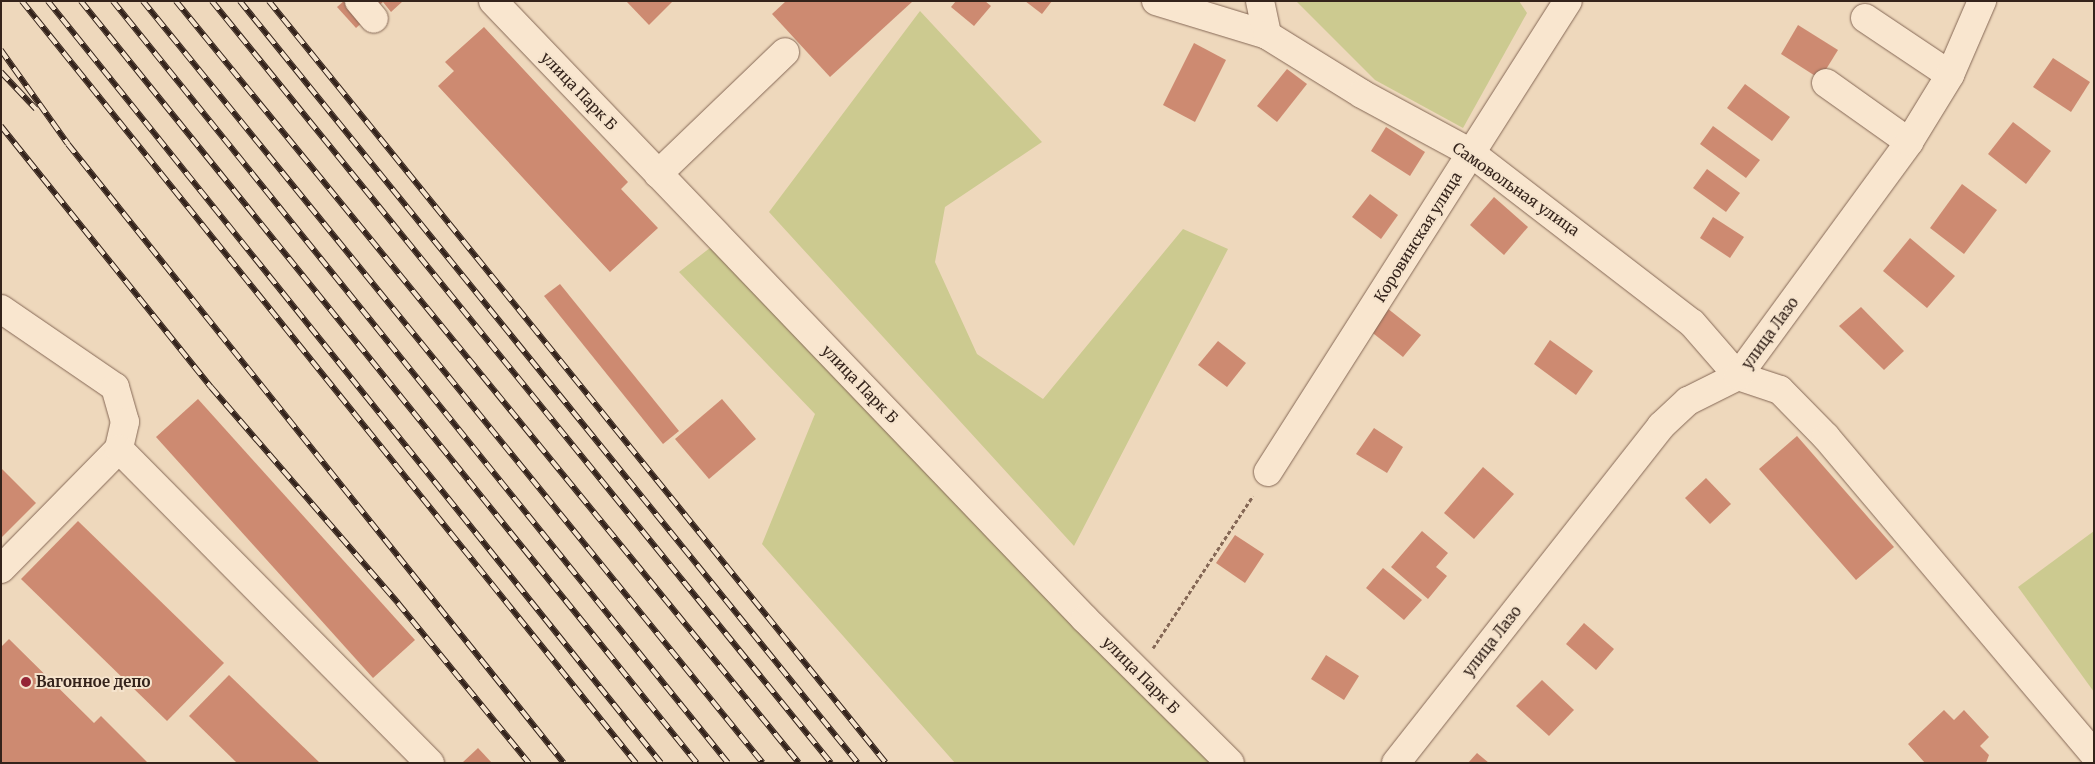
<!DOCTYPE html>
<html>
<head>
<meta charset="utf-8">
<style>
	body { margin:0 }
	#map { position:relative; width:2095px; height:764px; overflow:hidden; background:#eed8bc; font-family:Merriweather,serif }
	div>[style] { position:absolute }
	.green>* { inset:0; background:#ccca90 }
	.building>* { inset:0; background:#cd8a71 }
	.path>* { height:3px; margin-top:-1.5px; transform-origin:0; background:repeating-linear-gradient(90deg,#856856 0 4px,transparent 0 6.5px) }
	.roads { filter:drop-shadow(0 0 1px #856856) drop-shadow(0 0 1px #856856) }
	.minor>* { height:28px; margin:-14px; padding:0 14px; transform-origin:14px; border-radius:14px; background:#f9e6cf }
	.rail>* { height:5.5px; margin-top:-2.75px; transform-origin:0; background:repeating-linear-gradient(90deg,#f5e3cc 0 11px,#34231b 0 22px); box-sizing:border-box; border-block:1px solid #34231b }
	.dots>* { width:14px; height:14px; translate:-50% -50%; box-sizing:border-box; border:2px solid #f5e3cc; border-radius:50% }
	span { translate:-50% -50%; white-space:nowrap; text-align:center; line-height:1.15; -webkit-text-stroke:4px #f5e3cc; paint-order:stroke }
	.street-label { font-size:15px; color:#34231b }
	.poi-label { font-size:15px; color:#34231b; font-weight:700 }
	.left { translate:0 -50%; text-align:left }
	.frame { position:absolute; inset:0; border:2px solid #34231b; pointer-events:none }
</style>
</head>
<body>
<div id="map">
	<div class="green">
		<i style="clip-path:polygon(1296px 1px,1519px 1px,1527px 13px,1463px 128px,1375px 80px)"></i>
		<i style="clip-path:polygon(920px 11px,1042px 142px,945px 207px,935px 262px,977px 354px,1043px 399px,1183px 229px,1228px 249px,1074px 546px,769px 212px)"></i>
		<i style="clip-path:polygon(715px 244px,1217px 763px,955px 763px,762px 544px,815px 414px,679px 272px)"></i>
		<i style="clip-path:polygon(2094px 531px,2094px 692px,2018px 587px)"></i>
	</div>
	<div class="building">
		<i style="clip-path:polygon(344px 1px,349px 1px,365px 20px,356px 28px,337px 7px)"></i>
		<i style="clip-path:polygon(374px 1px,403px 1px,391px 12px,383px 2px,378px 6px)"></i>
		<i style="clip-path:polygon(626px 1px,673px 1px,649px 25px)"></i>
		<i style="clip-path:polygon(786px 1px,913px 1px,830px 77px,772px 14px)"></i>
		<i style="clip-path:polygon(956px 1px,985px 1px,991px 6px,974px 26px,951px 7px)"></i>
		<i style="clip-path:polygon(1025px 1px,1052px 1px,1042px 14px)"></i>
		<i style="clip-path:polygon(1798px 25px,1838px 50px,1820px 79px,1781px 54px)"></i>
		<i style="clip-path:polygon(484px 27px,628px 182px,621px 189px,658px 228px,610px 272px,438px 86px,454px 71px,445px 62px)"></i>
		<i style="clip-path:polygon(1194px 43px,1226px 60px,1195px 122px,1163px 105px)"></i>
		<i style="clip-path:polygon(2053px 58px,2090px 82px,2071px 112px,2033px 87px)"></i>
		<i style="clip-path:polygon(1287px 69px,1307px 84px,1277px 122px,1257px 106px)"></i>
		<i style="clip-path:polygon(1745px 84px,1790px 117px,1772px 141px,1727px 108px)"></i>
		<i style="clip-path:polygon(2013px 122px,2051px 151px,2026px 184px,1988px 154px)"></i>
		<i style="clip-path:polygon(1713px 126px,1760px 160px,1746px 178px,1700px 144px)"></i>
		<i style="clip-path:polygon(1386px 127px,1425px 152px,1410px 176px,1371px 151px)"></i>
		<i style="clip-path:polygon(1707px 169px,1740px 193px,1726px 212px,1693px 188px)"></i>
		<i style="clip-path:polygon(1962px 184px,1997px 210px,1964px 254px,1930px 228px)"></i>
		<i style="clip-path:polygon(1370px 194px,1398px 215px,1381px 239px,1352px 217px)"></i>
		<i style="clip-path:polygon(1494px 197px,1528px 227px,1504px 255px,1470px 225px)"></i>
		<i style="clip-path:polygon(1713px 217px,1744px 237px,1730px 258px,1700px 238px)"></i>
		<i style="clip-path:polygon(1910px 238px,1955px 276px,1927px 308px,1883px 271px)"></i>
		<i style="clip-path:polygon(560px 284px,679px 431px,663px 444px,544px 296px)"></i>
		<i style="clip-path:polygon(1861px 307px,1904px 351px,1884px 370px,1839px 326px)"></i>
		<i style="clip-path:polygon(1387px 308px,1421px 335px,1403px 357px,1369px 330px)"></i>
		<i style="clip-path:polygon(1550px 340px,1593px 371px,1576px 395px,1534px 364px)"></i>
		<i style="clip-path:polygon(1218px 341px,1246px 363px,1227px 387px,1198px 365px)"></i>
		<i style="clip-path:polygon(198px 399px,415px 640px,373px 678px,156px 437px)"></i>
		<i style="clip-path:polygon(722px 399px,756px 439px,709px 479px,675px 439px)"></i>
		<i style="clip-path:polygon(1374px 428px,1403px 447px,1387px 473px,1356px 454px)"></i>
		<i style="clip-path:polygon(1797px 436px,1894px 547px,1856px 580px,1759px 469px)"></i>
		<i style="clip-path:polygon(1483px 467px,1514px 494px,1474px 539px,1444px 513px)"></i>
		<i style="clip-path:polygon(1px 468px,36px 503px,1px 538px)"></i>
		<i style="clip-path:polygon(1706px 478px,1731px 504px,1710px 524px,1685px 498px)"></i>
		<i style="clip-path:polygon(78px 521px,224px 663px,167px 721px,21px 579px)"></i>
		<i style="clip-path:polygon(1422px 531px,1448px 553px,1436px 567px,1447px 576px,1428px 599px,1391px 567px)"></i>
		<i style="clip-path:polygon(1235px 535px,1264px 554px,1245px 583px,1216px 563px)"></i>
		<i style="clip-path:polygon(1383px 568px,1422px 600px,1404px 620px,1366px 588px)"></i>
		<i style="clip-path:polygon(1584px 623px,1614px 649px,1596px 670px,1566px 644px)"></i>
		<i style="clip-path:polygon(9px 639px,94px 723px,101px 716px,148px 763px,1px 763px,1px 647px)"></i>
		<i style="clip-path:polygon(1326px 655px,1359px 676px,1344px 700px,1311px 679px)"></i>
		<i style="clip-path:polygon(229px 675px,320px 763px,237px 763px,189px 716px)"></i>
		<i style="clip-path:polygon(1542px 680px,1574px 710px,1549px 736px,1516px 706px)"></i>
		<i style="clip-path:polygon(1944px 710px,1954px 720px,1964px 710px,1989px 737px,1980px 746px,1989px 755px,1986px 763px,1925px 763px,1908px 744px)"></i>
		<i style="clip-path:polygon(478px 748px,492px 763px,462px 763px)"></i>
		<i style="clip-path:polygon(1477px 753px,1489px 763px,1468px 763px)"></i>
	</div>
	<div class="path">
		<i style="left:1153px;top:648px;width:182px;rotate:-56.7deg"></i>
	</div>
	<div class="roads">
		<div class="minor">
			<i style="left:359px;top:1px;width:23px;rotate:50deg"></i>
			<i style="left:493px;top:1px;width:856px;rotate:46.23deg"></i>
			<i style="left:1085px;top:619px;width:204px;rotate:44.8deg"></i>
			<i style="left:1156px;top:1px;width:116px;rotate:17deg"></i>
			<i style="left:1260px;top:1px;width:35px;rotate:78deg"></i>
			<i style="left:1267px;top:35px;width:112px;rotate:31.8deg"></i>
			<i style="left:1362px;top:94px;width:124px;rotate:28.4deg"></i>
			<i style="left:1471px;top:153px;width:279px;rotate:37.6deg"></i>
			<i style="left:1692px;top:323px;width:70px;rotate:49deg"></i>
			<i style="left:1738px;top:376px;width:44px;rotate:18.4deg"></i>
			<i style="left:1780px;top:390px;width:66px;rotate:45.6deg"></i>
			<i style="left:1826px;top:437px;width:415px;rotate:49.8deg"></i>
			<i style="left:1865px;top:18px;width:102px;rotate:33.8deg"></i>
			<i style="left:1826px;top:83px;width:102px;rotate:35.4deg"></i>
			<i style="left:658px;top:174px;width:176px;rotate:-43.8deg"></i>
			<i style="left:1px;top:309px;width:138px;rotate:34.4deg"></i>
			<i style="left:115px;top:387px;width:36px;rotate:74deg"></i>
			<i style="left:125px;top:422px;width:28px;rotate:103deg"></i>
			<i style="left:1268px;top:472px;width:558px;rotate:-57.51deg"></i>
			<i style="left:1px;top:569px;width:168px;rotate:-45.5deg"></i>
			<i style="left:119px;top:449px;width:442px;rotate:45.3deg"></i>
			<i style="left:1396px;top:763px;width:429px;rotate:-51.8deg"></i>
			<i style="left:1661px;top:426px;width:37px;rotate:-43deg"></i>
			<i style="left:1688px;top:401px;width:56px;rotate:-26.6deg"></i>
			<i style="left:1738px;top:376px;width:290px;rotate:-53.8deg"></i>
			<i style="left:1909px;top:142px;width:79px;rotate:-58.5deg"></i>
			<i style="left:1950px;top:75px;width:81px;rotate:-66.6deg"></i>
		</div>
	</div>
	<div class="rail">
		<i style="left:22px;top:1px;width:979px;rotate:51.14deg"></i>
		<i style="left:48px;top:1px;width:978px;rotate:51.18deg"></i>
		<i style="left:81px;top:1px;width:980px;rotate:51.05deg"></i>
		<i style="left:113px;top:1px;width:979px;rotate:51.09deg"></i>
		<i style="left:143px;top:1px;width:982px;rotate:50.87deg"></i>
		<i style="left:176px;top:1px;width:984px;rotate:50.73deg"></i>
		<i style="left:212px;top:1px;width:982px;rotate:50.91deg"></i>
		<i style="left:240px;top:1px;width:981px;rotate:50.96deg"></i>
		<i style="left:269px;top:1px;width:980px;rotate:51deg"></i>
		<i style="left:1px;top:50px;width:115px;rotate:54.5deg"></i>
		<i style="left:68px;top:144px;width:793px;rotate:51.3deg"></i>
		<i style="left:1px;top:72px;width:51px;rotate:46.6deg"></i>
		<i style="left:1px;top:126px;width:335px;rotate:51.2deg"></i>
		<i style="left:211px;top:387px;width:286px;rotate:49.1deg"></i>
		<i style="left:398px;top:603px;width:207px;rotate:50.7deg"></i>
	</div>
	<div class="dots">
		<i style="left:26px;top:682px;background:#952536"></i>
	</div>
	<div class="street-label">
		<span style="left:579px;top:91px;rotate:46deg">улица Парк Б</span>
		<span style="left:1516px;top:189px;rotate:35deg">Самовольная улица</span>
		<span style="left:1418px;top:237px;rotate:-58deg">Коровинская улица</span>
		<span style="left:1770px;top:333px;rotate:-54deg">улица Лазо</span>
		<span style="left:860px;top:384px;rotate:46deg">улица Парк Б</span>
		<span style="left:1492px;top:641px;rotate:-52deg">улица Лазо</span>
		<span style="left:1141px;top:675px;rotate:45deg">улица Парк Б</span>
	</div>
	<div class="poi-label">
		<span class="left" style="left:36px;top:682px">Вагонное депо</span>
	</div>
	<div class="frame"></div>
</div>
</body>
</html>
